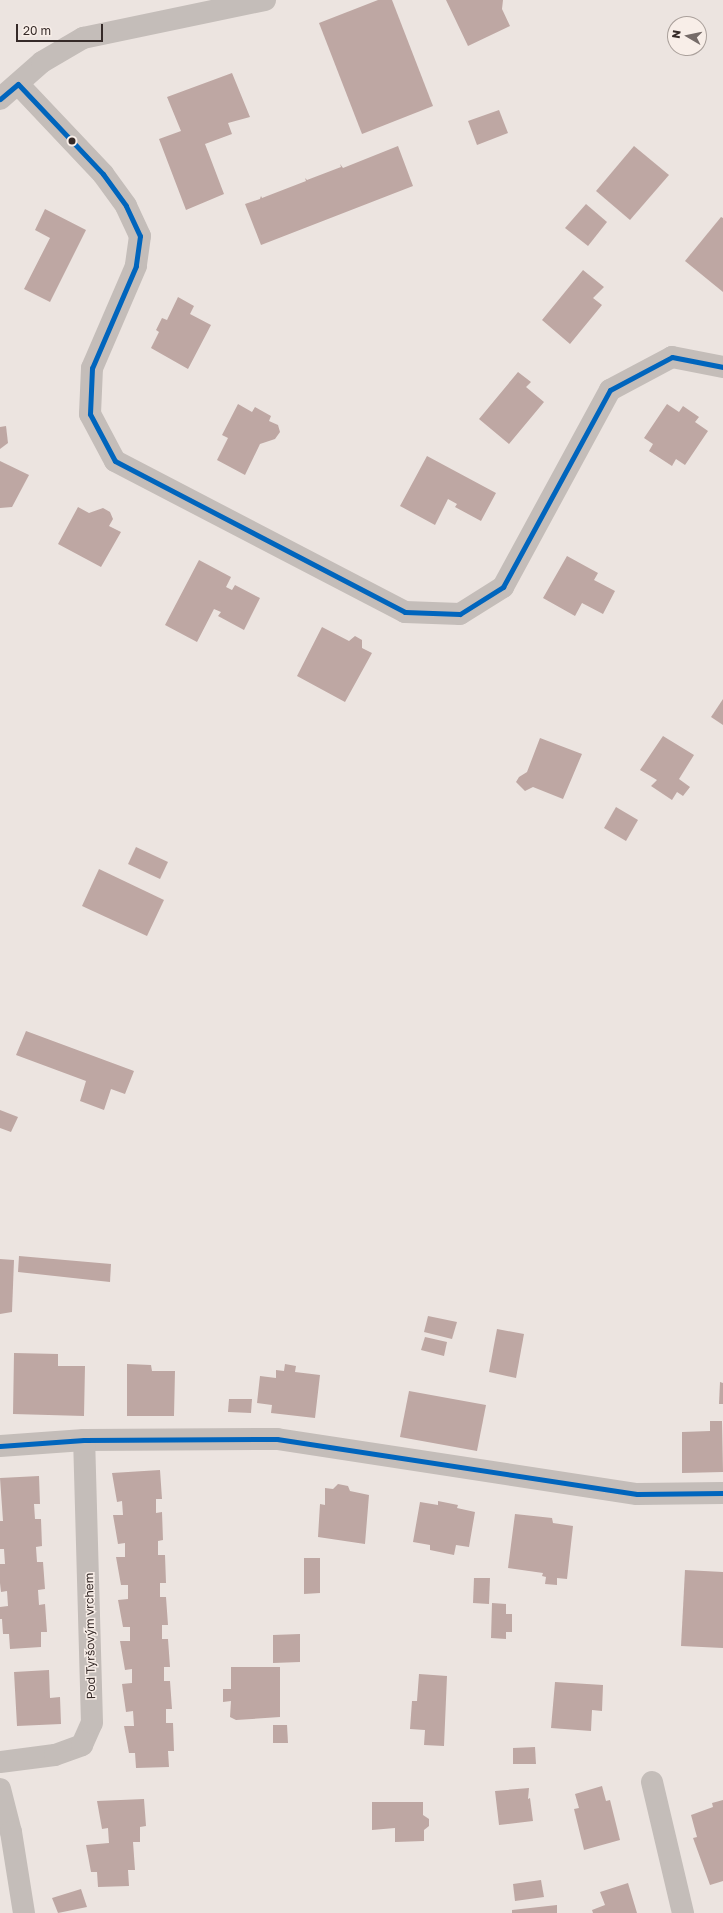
<!DOCTYPE html>
<html>
<head>
<meta charset="utf-8">
<style>
	body { margin:0 }
	#map { position:relative; width:723px; height:1913px; overflow:hidden; background:#ece4e0; font-family:"Golos Text",sans-serif }
	div>[style] { position:absolute }
	.building>* { inset:0; background:#bea7a3 }
	.minor>* { height:22px; margin:-11px; padding:0 11px; transform-origin:11px; border-radius:11px; background:#c4bdb9 }
	.tertiary>* { height:22px; margin:-11px; padding:0 11px; transform-origin:11px; border-radius:11px; background:#c4bdb9 }
	.bus-1>* { height:5px; margin:-2.5px; padding:0 2.5px; transform-origin:2.5px; border-radius:2.5px; background:#0065bd }
	.dots>* { width:11px; height:11px; translate:-50% -50%; box-sizing:border-box; border:2px solid #f8eee8; border-radius:50% }
	span { translate:-50% -50%; white-space:nowrap; text-align:center; line-height:1.15; -webkit-text-stroke:3px #f8eee8; paint-order:stroke }
	.street-label { font-size:12px; color:#352a28 }
	.north { position:absolute; left:667px; top:16px; width:40px; height:40px; box-sizing:border-box; background:#f8eee8; border:1px solid #aaa09b; border-radius:50%; rotate:279deg; font-size:11px; font-weight:700; line-height:16px; text-align:center; color:#352a28 }
	.north::after { content:''; display:block; margin:auto; width:14px; height:18px; background:#756b68; clip-path:polygon(50% 0,100% 100%,50% 72%,0 100%) }
	.scale { position:absolute; left:16px; top:24px; width:87px; height:18px; box-sizing:border-box; border:2px solid #352a28; border-top:0; padding-left:5px; font-size:12px; line-height:14px; white-space:nowrap; color:#352a28; -webkit-text-stroke:3px #f8eee8; paint-order:stroke }
</style>
</head>
<body>
<div id="map">
	<div class="building">
		<i style="clip-path:polygon(378px 0,392px 0,433px 106px,362px 134px,319px 23px)"></i>
		<i style="clip-path:polygon(446px 0,503px 0,502px 9px,510px 26px,468px 46px)"></i>
		<i style="clip-path:polygon(232px 73px,250px 117px,228px 123px,232px 134px,205px 144px,224px 194px,186px 210px,159px 139px,181px 131px,167px 97px)"></i>
		<i style="clip-path:polygon(499px 110px,508px 133px,477px 145px,468px 121px)"></i>
		<i style="clip-path:polygon(398px 146px,413px 186px,261px 245px,245px 204px,260px 199px,261px 196px,262px 198px,306px 181px,305px 178px,307px 180px,341px 167px,340px 164px,343px 168px)"></i>
		<i style="clip-path:polygon(634px 146px,669px 175px,630px 220px,596px 191px)"></i>
		<i style="clip-path:polygon(586px 204px,607px 222px,588px 246px,565px 228px)"></i>
		<i style="clip-path:polygon(45px 209px,86px 230px,50px 302px,24px 289px,50px 238px,35px 230px)"></i>
		<i style="clip-path:polygon(721px 217px,723px 218px,723px 292px,685px 261px)"></i>
		<i style="clip-path:polygon(583px 270px,604px 287px,593px 298px,602px 305px,570px 344px,542px 320px)"></i>
		<i style="clip-path:polygon(178px 297px,194px 306px,190px 314px,211px 325px,188px 369px,151px 348px,159px 332px,156px 330px,162px 318px,167px 320px)"></i>
		<i style="clip-path:polygon(518px 372px,531px 382px,526px 387px,544px 402px,509px 444px,479px 419px)"></i>
		<i style="clip-path:polygon(238px 404px,252px 412px,255px 407px,271px 416px,269px 421px,278px 425px,280px 432px,275px 439px,260px 444px,245px 475px,217px 460px,228px 438px,222px 435px)"></i>
		<i style="clip-path:polygon(667px 404px,679px 412px,683px 406px,699px 417px,695px 422px,708px 431px,685px 465px,676px 459px,672px 466px,649px 451px,653px 444px,644px 438px)"></i>
		<i style="clip-path:polygon(6px 426px,8px 443px,0 449px,0 427px)"></i>
		<i style="clip-path:polygon(427px 456px,496px 493px,481px 521px,455px 507px,457px 504px,448px 499px,435px 525px,400px 506px)"></i>
		<i style="clip-path:polygon(0 461px,29px 475px,12px 507px,0 508px)"></i>
		<i style="clip-path:polygon(78px 507px,89px 513px,103px 508px,110px 512px,113px 519px,109px 526px,121px 532px,101px 567px,58px 544px)"></i>
		<i style="clip-path:polygon(567px 556px,598px 573px,594px 580px,615px 591px,603px 614px,582px 603px,575px 616px,543px 598px)"></i>
		<i style="clip-path:polygon(199px 560px,231px 577px,226px 587px,232px 590px,235px 585px,260px 598px,244px 630px,218px 616px,221px 612px,214px 609px,197px 642px,165px 625px)"></i>
		<i style="clip-path:polygon(322px 627px,349px 641px,355px 636px,362px 640px,362px 648px,372px 653px,345px 702px,297px 676px)"></i>
		<i style="clip-path:polygon(723px 699px,723px 725px,711px 717px)"></i>
		<i style="clip-path:polygon(663px 736px,694px 755px,679px 779px,690px 787px,683px 796px,677px 792px,672px 800px,651px 786px,657px 780px,640px 770px)"></i>
		<i style="clip-path:polygon(540px 738px,582px 754px,563px 799px,533px 787px,525px 791px,516px 782px,519px 777px,527px 772px)"></i>
		<i style="clip-path:polygon(616px 807px,638px 820px,626px 841px,604px 828px)"></i>
		<i style="clip-path:polygon(136px 847px,168px 862px,160px 879px,128px 864px)"></i>
		<i style="clip-path:polygon(99px 869px,164px 900px,147px 936px,82px 906px)"></i>
		<i style="clip-path:polygon(26px 1031px,134px 1071px,125px 1094px,111px 1089px,104px 1110px,80px 1101px,86px 1081px,16px 1055px)"></i>
		<i style="clip-path:polygon(0 1110px,18px 1117px,11px 1132px,0 1128px)"></i>
		<i style="clip-path:polygon(19px 1256px,111px 1264px,110px 1282px,18px 1272px)"></i>
		<i style="clip-path:polygon(0 1259px,14px 1260px,12px 1312px,0 1314px)"></i>
		<i style="clip-path:polygon(428px 1316px,457px 1322px,452px 1339px,424px 1332px)"></i>
		<i style="clip-path:polygon(497px 1329px,524px 1334px,516px 1378px,489px 1372px)"></i>
		<i style="clip-path:polygon(425px 1337px,447px 1342px,444px 1356px,421px 1350px)"></i>
		<i style="clip-path:polygon(14px 1353px,58px 1354px,58px 1366px,85px 1366px,84px 1416px,13px 1414px)"></i>
		<i style="clip-path:polygon(127px 1364px,151px 1365px,152px 1371px,175px 1371px,174px 1416px,127px 1416px)"></i>
		<i style="clip-path:polygon(285px 1364px,296px 1366px,295px 1372px,320px 1375px,315px 1418px,271px 1413px,272px 1405px,257px 1403px,260px 1376px,276px 1378px,276px 1370px,284px 1371px)"></i>
		<i style="clip-path:polygon(720px 1382px,723px 1383px,723px 1404px,719px 1404px)"></i>
		<i style="clip-path:polygon(409px 1391px,486px 1405px,477px 1451px,400px 1437px)"></i>
		<i style="clip-path:polygon(229px 1399px,252px 1399px,251px 1413px,228px 1412px)"></i>
		<i style="clip-path:polygon(710px 1421px,722px 1421px,723px 1472px,682px 1473px,682px 1432px,710px 1431px)"></i>
		<i style="clip-path:polygon(160px 1470px,162px 1499px,156px 1499px,156px 1513px,162px 1512px,163px 1540px,158px 1541px,158px 1555px,165px 1555px,166px 1583px,160px 1583px,160px 1597px,166px 1597px,168px 1625px,162px 1625px,162px 1639px,168px 1639px,170px 1667px,164px 1667px,164px 1681px,170px 1681px,172px 1709px,166px 1709px,166px 1723px,173px 1723px,174px 1751px,168px 1751px,169px 1767px,136px 1768px,135px 1753px,129px 1753px,124px 1726px,134px 1726px,133px 1711px,126px 1712px,122px 1684px,132px 1683px,132px 1669px,125px 1670px,120px 1641px,130px 1641px,130px 1627px,123px 1627px,118px 1600px,128px 1599px,128px 1585px,121px 1585px,116px 1557px,125px 1557px,125px 1543px,118px 1544px,113px 1515px,123px 1515px,122px 1501px,117px 1502px,112px 1473px)"></i>
		<i style="clip-path:polygon(39px 1476px,40px 1504px,34px 1504px,35px 1519px,41px 1519px,42px 1546px,36px 1547px,37px 1562px,43px 1562px,45px 1589px,38px 1590px,39px 1605px,45px 1604px,47px 1632px,41px 1632px,41px 1647px,10px 1649px,9px 1634px,3px 1634px,2px 1619px,0 1619px,0 1607px,8px 1606px,7px 1591px,1px 1592px,0 1583px,0 1564px,5px 1564px,4px 1549px,0 1549px,0 1521px,3px 1521px,0 1478px)"></i>
		<i style="clip-path:polygon(338px 1484px,348px 1486px,350px 1491px,369px 1495px,365px 1544px,318px 1537px,320px 1504px,325px 1505px,325px 1488px,333px 1489px)"></i>
		<i style="clip-path:polygon(438px 1501px,458px 1505px,457px 1508px,475px 1512px,469px 1547px,456px 1545px,454px 1555px,430px 1550px,430px 1545px,413px 1542px,420px 1502px,438px 1505px)"></i>
		<i style="clip-path:polygon(515px 1514px,552px 1518px,553px 1523px,573px 1526px,567px 1579px,557px 1578px,557px 1585px,545px 1584px,546px 1577px,542px 1576px,543px 1573px,508px 1568px)"></i>
		<i style="clip-path:polygon(304px 1558px,320px 1558px,320px 1593px,304px 1594px)"></i>
		<i style="clip-path:polygon(685px 1570px,723px 1572px,723px 1648px,681px 1646px)"></i>
		<i style="clip-path:polygon(474px 1578px,490px 1578px,489px 1604px,473px 1603px)"></i>
		<i style="clip-path:polygon(492px 1603px,506px 1604px,506px 1614px,512px 1614px,512px 1632px,506px 1632px,506px 1639px,491px 1638px)"></i>
		<i style="clip-path:polygon(300px 1634px,300px 1662px,273px 1663px,273px 1635px)"></i>
		<i style="clip-path:polygon(231px 1667px,280px 1667px,280px 1717px,236px 1720px,230px 1717px,231px 1701px,223px 1702px,223px 1689px,231px 1689px)"></i>
		<i style="clip-path:polygon(49px 1670px,50px 1698px,60px 1697px,61px 1724px,17px 1726px,14px 1672px)"></i>
		<i style="clip-path:polygon(419px 1674px,447px 1676px,444px 1746px,424px 1745px,425px 1730px,410px 1729px,412px 1701px,417px 1701px)"></i>
		<i style="clip-path:polygon(555px 1682px,603px 1685px,602px 1711px,592px 1710px,591px 1731px,551px 1728px)"></i>
		<i style="clip-path:polygon(273px 1725px,287px 1725px,288px 1743px,273px 1743px)"></i>
		<i style="clip-path:polygon(535px 1747px,536px 1764px,513px 1764px,513px 1748px)"></i>
		<i style="clip-path:polygon(602px 1786px,606px 1801px,610px 1800px,620px 1840px,584px 1850px,574px 1809px,579px 1808px,575px 1794px)"></i>
		<i style="clip-path:polygon(529px 1788px,528px 1799px,530px 1798px,533px 1821px,499px 1825px,495px 1791px)"></i>
		<i style="clip-path:polygon(144px 1799px,146px 1826px,140px 1827px,140px 1842px,133px 1842px,135px 1870px,128px 1870px,129px 1886px,98px 1887px,97px 1872px,91px 1872px,86px 1845px,109px 1843px,108px 1828px,102px 1829px,97px 1801px)"></i>
		<i style="clip-path:polygon(723px 1800px,723px 1881px,710px 1885px,693px 1838px,697px 1837px,691px 1815px,713px 1807px,712px 1803px)"></i>
		<i style="clip-path:polygon(372px 1802px,423px 1802px,423px 1815px,429px 1819px,429px 1826px,424px 1830px,424px 1841px,395px 1842px,395px 1828px,372px 1830px)"></i>
		<i style="clip-path:polygon(541px 1880px,544px 1897px,515px 1901px,513px 1884px)"></i>
		<i style="clip-path:polygon(628px 1883px,637px 1913px,593px 1913px,592px 1910px,605px 1905px,600px 1892px)"></i>
		<i style="clip-path:polygon(81px 1889px,87px 1907px,58px 1913px,52px 1898px)"></i>
		<i style="clip-path:polygon(557px 1905px,557px 1913px,512px 1913px,512px 1910px)"></i>
	</div>
	<div class="minor">
		<i style="left:18px;top:84px;width:124px;rotate:46.6deg"></i>
		<i style="left:103px;top:174px;width:39px;rotate:54deg"></i>
		<i style="left:126px;top:206px;width:33px;rotate:65deg"></i>
		<i style="left:140px;top:236px;width:30px;rotate:98deg"></i>
		<i style="left:136px;top:266px;width:111px;rotate:113.3deg"></i>
		<i style="left:92px;top:368px;width:46px;rotate:92.5deg"></i>
		<i style="left:90px;top:414px;width:53px;rotate:62deg"></i>
		<i style="left:115px;top:461px;width:327px;rotate:27.5deg"></i>
		<i style="left:405px;top:612px;width:55px;rotate:2.1deg"></i>
		<i style="left:460px;top:614px;width:51px;rotate:-32.1deg"></i>
		<i style="left:503px;top:587px;width:224px;rotate:-61.5deg"></i>
		<i style="left:610px;top:390px;width:70px;rotate:-28deg"></i>
		<i style="left:672px;top:357px;width:52px;rotate:11.1deg"></i>
		<i style="left:0;top:99px;width:56px;rotate:-41.4deg"></i>
		<i style="left:42px;top:62px;width:48px;rotate:-30.3deg"></i>
		<i style="left:83px;top:38px;width:186px;rotate:-11.8deg"></i>
		<i style="left:0;top:1446px;width:84px;rotate:-4.1deg"></i>
		<i style="left:84px;top:1440px;width:193px;rotate:-0.3deg"></i>
		<i style="left:277px;top:1439px;width:364px;rotate:8.7deg"></i>
		<i style="left:637px;top:1494px;width:86px;rotate:-0.7deg"></i>
		<i style="left:0;top:1762px;width:55px;rotate:-7.3deg"></i>
		<i style="left:55px;top:1755px;width:29px;rotate:-20deg"></i>
		<i style="left:82px;top:1745px;width:24px;rotate:-66deg"></i>
		<i style="left:92px;top:1723px;width:283px;rotate:-91.6deg"></i>
		<i style="left:652px;top:1782px;width:135px;rotate:76.7deg"></i>
	</div>
	<div class="tertiary">
		<i style="left:0;top:1789px;width:44px;rotate:75.7deg"></i>
		<i style="left:11px;top:1832px;width:82px;rotate:80.9deg"></i>
	</div>
	<div class="bus-1">
		<i style="left:0;top:99px;width:23px;rotate:-40deg"></i>
		<i style="left:18px;top:84px;width:124px;rotate:46.6deg"></i>
		<i style="left:103px;top:174px;width:39px;rotate:54deg"></i>
		<i style="left:126px;top:206px;width:33px;rotate:65deg"></i>
		<i style="left:140px;top:236px;width:30px;rotate:98deg"></i>
		<i style="left:136px;top:266px;width:111px;rotate:113.3deg"></i>
		<i style="left:92px;top:368px;width:46px;rotate:92.5deg"></i>
		<i style="left:90px;top:414px;width:53px;rotate:62deg"></i>
		<i style="left:115px;top:461px;width:327px;rotate:27.5deg"></i>
		<i style="left:405px;top:612px;width:55px;rotate:2.1deg"></i>
		<i style="left:460px;top:614px;width:51px;rotate:-32.1deg"></i>
		<i style="left:503px;top:587px;width:224px;rotate:-61.5deg"></i>
		<i style="left:610px;top:390px;width:70px;rotate:-28deg"></i>
		<i style="left:672px;top:357px;width:52px;rotate:11.1deg"></i>
		<i style="left:0;top:1446px;width:84px;rotate:-4.1deg"></i>
		<i style="left:84px;top:1440px;width:193px;rotate:-0.3deg"></i>
		<i style="left:277px;top:1439px;width:364px;rotate:8.7deg"></i>
		<i style="left:637px;top:1494px;width:86px;rotate:-0.7deg"></i>
	</div>
	<div class="dots">
		<i style="left:72px;top:141px;background:#352a28"></i>
	</div>
	<div class="street-label">
		<span style="left:90px;top:1636px;rotate:-91deg">Pod Tyršovým vrchem</span>
	</div>
	<div class="north">N</div>
	<div class="scale">20 m</div>
</div>
</body>
</html>
